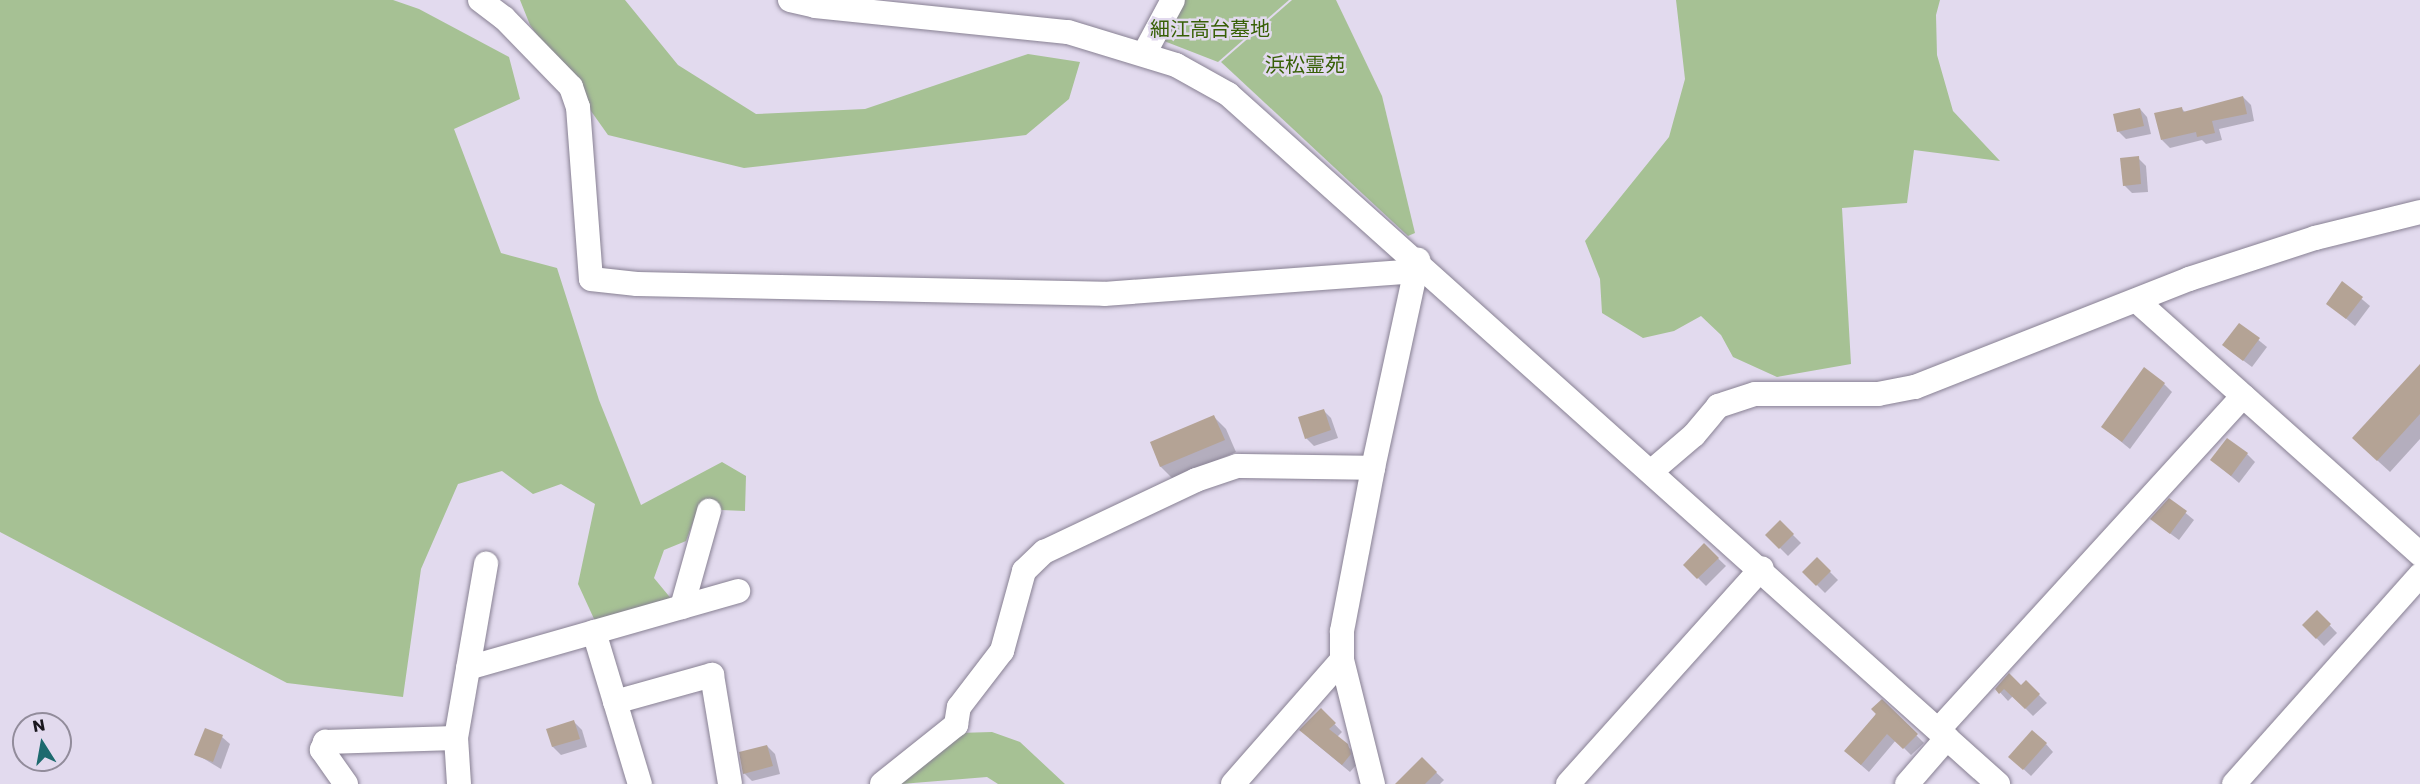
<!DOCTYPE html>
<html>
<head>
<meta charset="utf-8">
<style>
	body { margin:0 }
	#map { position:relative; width:2420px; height:784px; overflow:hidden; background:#e2daee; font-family:Poppins,"Noto Sans JP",sans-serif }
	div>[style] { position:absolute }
	.green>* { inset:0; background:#a6c194 }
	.shadow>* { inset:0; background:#0003 }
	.building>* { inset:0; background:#b4a395 }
	.roads { filter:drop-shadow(0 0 2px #888193) drop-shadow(0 0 2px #888193) }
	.minor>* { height:24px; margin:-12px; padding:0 12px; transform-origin:12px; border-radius:12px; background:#fff }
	span { translate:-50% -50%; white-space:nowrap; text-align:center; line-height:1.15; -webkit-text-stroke:5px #e2daee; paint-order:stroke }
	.park-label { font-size:20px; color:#386007 }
	.north { position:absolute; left:12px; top:712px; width:60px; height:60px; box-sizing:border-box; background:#e2daee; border:2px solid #928c9b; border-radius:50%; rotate:349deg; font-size:16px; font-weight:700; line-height:24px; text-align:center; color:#1a171e }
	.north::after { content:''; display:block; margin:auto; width:21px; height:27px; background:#1d6a6e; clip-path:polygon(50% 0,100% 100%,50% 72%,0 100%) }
</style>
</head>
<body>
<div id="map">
	<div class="green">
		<i style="clip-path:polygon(0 0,393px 0,419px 9px,509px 57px,520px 99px,454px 129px,501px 253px,557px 268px,599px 400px,641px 505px,722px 462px,746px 476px,745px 511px,698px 509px,686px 541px,664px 550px,654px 578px,673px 601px,595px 621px,578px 584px,595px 504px,561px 484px,533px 494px,502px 471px,458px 484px,421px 569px,403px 697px,287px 683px,0 532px)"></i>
		<i style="clip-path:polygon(520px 0,625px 0,678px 65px,756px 114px,865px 109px,1028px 54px,1080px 62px,1069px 99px,1026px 135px,744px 168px,608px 135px,530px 25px)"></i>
		<i style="clip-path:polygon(1167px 0,1289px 0,1218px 62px,1146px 34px)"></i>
		<i style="clip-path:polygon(1292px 0,1336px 0,1382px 96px,1415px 233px,1408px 236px,1221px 62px)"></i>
		<i style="clip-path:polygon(1676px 0,1940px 0,1936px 15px,1937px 55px,1953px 111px,2000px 161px,1914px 150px,1907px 203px,1842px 208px,1851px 364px,1777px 377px,1733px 357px,1721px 335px,1701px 316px,1674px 331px,1643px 338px,1602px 313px,1600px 279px,1585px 241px,1669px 137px,1685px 79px)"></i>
		<i style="clip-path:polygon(992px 732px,1020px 742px,1065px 784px,998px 784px,987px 777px,901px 784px,958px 733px)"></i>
	</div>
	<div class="shadow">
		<i style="clip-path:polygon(2243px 97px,2251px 105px,2254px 121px,2219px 129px,2222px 140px,2206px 144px,2202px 140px,2170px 148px,2162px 140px,2181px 108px,2186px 113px)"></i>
		<i style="clip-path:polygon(2140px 109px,2147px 117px,2151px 134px,2126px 139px,2118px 131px)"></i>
		<i style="clip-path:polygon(2138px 158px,2146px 166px,2148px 192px,2132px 193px,2124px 185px)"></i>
		<i style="clip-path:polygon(2343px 283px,2370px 306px,2355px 326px,2327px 303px)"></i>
		<i style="clip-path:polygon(2240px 325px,2267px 347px,2252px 367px,2232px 352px)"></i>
		<i style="clip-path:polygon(2420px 366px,2420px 439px,2390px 472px,2366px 450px)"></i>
		<i style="clip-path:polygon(2164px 384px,2172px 392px,2130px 449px,2103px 427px)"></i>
		<i style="clip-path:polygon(1323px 410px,1331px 418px,1338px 438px,1314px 446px,1306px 438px)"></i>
		<i style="clip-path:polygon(1214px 417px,1226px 429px,1236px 452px,1173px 479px,1161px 467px,1152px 443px)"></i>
		<i style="clip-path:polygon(2247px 454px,2255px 462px,2239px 483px,2212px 460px)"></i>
		<i style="clip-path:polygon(2170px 500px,2194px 520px,2179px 540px,2160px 526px)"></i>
		<i style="clip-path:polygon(1780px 522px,1801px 543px,1788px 556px,1767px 535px)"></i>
		<i style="clip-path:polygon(1704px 545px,1726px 566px,1706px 586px,1685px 565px)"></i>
		<i style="clip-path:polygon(1817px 559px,1838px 580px,1825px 593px,1804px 572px)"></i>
		<i style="clip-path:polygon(2317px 612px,2337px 633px,2324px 646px,2304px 625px)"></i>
		<i style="clip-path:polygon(2026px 682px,2047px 703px,2033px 716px,2013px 696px,2008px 701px,1997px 689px,2021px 687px)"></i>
		<i style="clip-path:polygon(1882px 701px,1924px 743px,1911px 755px,1896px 740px,1869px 772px,1854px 759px)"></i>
		<i style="clip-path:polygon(1321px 710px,1342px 732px,1337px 737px,1356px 754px,1358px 763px,1350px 772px,1309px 738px)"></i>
		<i style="clip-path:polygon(574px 722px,582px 730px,587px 747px,561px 755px,553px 747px,548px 730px)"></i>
		<i style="clip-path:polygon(222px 737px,230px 744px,221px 769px,196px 754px)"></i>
		<i style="clip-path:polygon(2046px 744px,2053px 752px,2031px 776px,2018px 764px)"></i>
		<i style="clip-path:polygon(767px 746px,775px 754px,780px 774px,752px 781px,744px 773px)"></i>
		<i style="clip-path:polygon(1422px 759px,1444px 780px,1440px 784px,1408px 784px)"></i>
	</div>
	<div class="building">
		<i style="clip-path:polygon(2243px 96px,2247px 114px,2212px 121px,2215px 133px,2197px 137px,2196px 132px,2161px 140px,2154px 113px,2182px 107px,2183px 112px)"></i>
		<i style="clip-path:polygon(2140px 108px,2144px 126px,2117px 132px,2113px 114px)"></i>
		<i style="clip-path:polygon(2139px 156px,2141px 184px,2123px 186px,2120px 158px)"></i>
		<i style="clip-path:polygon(2342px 281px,2363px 297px,2346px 319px,2326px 304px)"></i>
		<i style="clip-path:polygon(2239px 323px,2260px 338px,2243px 361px,2222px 345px)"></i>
		<i style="clip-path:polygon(2420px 364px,2420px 414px,2377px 461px,2352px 438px)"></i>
		<i style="clip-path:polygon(2144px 367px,2165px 383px,2122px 442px,2101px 427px)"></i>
		<i style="clip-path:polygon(1324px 409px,1331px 430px,1305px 439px,1298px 417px)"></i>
		<i style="clip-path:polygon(1214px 415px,1225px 440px,1160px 467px,1150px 442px)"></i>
		<i style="clip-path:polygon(2227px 438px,2248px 453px,2231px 476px,2210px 460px)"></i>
		<i style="clip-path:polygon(2169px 498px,2187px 511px,2170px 534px,2150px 519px)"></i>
		<i style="clip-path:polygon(1780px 520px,1794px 534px,1779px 549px,1765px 535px)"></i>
		<i style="clip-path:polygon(1704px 543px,1719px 558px,1697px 579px,1683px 565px)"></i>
		<i style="clip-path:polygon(1817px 557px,1831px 571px,1816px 586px,1802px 572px)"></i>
		<i style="clip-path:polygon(2317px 610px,2331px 624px,2316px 639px,2302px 625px)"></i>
		<i style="clip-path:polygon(2009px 673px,2021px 685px,2026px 680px,2040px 694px,2025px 709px,2004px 689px,1999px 694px,1995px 689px)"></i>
		<i style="clip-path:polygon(1882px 699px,1918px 734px,1903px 749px,1887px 734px,1861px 765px,1844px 751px,1876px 714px,1871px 709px)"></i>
		<i style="clip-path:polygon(1321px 708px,1336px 723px,1329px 729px,1348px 744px,1351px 754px,1342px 765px,1299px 730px)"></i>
		<i style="clip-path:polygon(574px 720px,580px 739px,552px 747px,546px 729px)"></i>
		<i style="clip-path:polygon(205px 728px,223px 735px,213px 762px,194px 755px)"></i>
		<i style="clip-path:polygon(2032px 730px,2047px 743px,2023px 770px,2008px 757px)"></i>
		<i style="clip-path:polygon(767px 745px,773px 766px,743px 774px,739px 752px)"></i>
		<i style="clip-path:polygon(1422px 757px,1437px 772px,1425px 784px,1395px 784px)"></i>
	</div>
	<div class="roads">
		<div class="minor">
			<i style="left:480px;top:0;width:30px;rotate:37deg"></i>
			<i style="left:504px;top:18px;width:96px;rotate:45.8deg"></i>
			<i style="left:571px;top:87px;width:21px;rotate:71deg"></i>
			<i style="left:578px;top:107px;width:172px;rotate:85.7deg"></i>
			<i style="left:591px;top:279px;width:46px;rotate:6.2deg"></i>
			<i style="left:637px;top:284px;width:467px;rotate:1.2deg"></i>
			<i style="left:1104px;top:294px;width:304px;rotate:-4.2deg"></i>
			<i style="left:1407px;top:272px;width:16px;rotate:-47deg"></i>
			<i style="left:790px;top:0;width:26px;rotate:13deg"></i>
			<i style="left:815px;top:6px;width:254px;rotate:5.9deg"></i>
			<i style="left:1068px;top:32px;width:113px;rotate:17deg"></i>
			<i style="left:1176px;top:65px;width:60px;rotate:29.1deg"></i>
			<i style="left:1228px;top:94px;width:1034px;rotate:41.86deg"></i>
			<i style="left:1144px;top:54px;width:61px;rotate:-61.8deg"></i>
			<i style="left:2137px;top:301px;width:380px;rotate:41.8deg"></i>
			<i style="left:1653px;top:470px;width:54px;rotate:-40.5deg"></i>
			<i style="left:1694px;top:435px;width:38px;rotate:-50deg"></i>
			<i style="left:1718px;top:406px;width:39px;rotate:-18deg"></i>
			<i style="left:1755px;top:394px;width:123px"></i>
			<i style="left:1878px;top:394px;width:38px;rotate:-11deg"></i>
			<i style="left:1915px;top:387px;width:295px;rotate:-21.5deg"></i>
			<i style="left:2189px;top:279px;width:133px;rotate:-18deg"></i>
			<i style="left:2315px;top:238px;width:108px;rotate:-13.9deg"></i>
			<i style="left:682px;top:607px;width:100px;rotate:-74.3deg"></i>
			<i style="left:594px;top:632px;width:159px;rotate:73.2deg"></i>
			<i style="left:1342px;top:660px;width:128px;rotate:76deg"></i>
			<i style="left:468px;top:668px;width:281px;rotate:-15.9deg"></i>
			<i style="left:615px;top:702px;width:101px;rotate:-15.6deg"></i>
			<i style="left:712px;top:675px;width:110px;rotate:80.6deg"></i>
			<i style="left:1939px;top:729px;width:451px;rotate:-47.6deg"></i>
			<i style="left:346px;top:784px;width:42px;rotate:-125.2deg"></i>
			<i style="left:322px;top:750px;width:9px;rotate:-69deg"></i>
			<i style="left:325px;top:742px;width:131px;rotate:-1.7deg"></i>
			<i style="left:459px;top:784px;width:46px;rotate:-93.7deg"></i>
			<i style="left:456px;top:738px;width:177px;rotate:-80.2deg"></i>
			<i style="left:882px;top:784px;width:95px;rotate:-38.6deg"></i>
			<i style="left:956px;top:725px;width:18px;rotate:-81deg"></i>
			<i style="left:959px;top:707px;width:71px;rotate:-52.5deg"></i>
			<i style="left:1002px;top:651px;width:83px;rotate:-74.6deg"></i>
			<i style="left:1024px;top:571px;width:28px;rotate:-44deg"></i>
			<i style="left:1044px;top:552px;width:168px;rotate:-25.3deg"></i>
			<i style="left:1196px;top:480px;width:43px;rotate:-18.9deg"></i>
			<i style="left:1237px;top:466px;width:136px;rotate:0.8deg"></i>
			<i style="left:1233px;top:784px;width:165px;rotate:-48.7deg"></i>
			<i style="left:1342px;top:660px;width:29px;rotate:-90deg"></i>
			<i style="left:1342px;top:631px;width:166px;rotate:-79.2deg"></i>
			<i style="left:1373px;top:468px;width:213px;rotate:-77.8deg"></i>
			<i style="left:1568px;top:784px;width:290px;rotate:-48.1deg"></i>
			<i style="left:1907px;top:784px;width:61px;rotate:-49deg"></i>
			<i style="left:2234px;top:784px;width:280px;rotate:-48.3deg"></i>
		</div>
	</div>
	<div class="park-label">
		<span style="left:1210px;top:29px">細江高台墓地</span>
		<span style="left:1305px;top:65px">浜松霊苑</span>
	</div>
	<div class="north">N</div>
</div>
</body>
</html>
